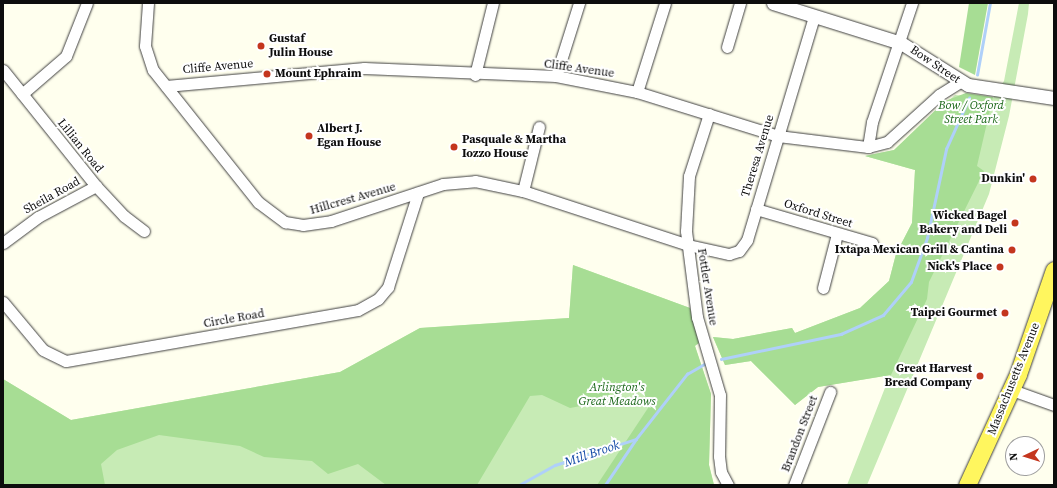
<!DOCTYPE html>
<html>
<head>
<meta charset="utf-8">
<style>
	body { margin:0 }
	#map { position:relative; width:1057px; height:488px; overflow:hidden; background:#ffe; font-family:"Source Serif 4",serif }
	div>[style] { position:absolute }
	.green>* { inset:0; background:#c7ebb5 }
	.forest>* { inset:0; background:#a7dd94 }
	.stream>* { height:2.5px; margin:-1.25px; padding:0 1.25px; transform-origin:1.25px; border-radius:1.25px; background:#afd0f9 }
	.roads { filter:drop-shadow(0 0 1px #404040) drop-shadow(0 0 1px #404040) }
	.minor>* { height:11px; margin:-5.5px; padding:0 5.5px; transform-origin:5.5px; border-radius:5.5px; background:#fff }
	.tertiary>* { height:13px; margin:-6.5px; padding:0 6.5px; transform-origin:6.5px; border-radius:6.5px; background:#fff }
	.primary>* { height:17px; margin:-8.5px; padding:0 8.5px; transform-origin:8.5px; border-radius:8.5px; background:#fff65e }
	.dots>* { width:11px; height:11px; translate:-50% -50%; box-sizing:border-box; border:2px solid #fff; border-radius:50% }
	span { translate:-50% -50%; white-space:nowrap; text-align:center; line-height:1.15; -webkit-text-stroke:4px #fff; paint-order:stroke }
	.poi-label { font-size:12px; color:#0d0d0d; font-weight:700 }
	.left { translate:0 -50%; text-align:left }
	.right { translate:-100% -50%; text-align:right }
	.street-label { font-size:12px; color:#0d0d0d }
	.park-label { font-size:12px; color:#1c681a; font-style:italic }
	.water-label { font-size:13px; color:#1048a5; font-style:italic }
	.frame { position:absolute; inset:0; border:4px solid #0d0d0d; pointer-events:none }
	.north { position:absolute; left:1005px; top:436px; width:40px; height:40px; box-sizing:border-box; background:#fff; border:1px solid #9e9e9e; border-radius:50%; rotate:266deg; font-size:11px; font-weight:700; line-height:16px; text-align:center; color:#0d0d0d }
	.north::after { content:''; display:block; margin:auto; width:14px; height:18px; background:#c4361e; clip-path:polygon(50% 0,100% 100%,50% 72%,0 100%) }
</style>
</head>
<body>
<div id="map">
	<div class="green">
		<i style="clip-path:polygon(1019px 3px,1029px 3px,1028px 14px,1009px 116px,989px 194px,867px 485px,847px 485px,890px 375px,818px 387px,795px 405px,751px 361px,725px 365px,713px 337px,733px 339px,792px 328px,795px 333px,860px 308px,889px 281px,896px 254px,912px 223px,915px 170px,865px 156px,894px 150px,955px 95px,993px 98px,1004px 81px)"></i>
		<i style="clip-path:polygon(573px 265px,690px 308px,695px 346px,711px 394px,709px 465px,714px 485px,3px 485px,3px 379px,71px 420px,340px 372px,420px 328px,569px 318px)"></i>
	</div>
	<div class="forest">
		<i style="clip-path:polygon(969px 3px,988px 3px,975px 75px,959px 67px)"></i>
		<i style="clip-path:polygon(966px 93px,993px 97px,977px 166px,984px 171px,929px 282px,927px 299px,891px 375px,818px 387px,795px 405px,751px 361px,725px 365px,713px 337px,733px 339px,792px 328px,795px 333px,860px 308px,889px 281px,896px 254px,912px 223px,915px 170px,865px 156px,894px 150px,945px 101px)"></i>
		<i style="clip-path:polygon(573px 265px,690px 308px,699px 343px,695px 346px,711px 394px,709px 465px,714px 485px,597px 485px,652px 402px,638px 390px,614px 390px,602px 402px,570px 408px,542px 395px,530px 396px,477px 485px,386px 485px,358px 464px,328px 474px,312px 461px,264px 457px,240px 446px,159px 435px,117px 450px,101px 464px,105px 485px,3px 485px,3px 379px,71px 420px,340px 372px,420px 328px,569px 318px)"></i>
	</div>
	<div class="stream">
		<i style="left:977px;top:75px;width:73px;rotate:-79.8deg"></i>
		<i style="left:721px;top:359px;width:123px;rotate:-11.8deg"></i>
		<i style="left:841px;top:334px;width:46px;rotate:-24.3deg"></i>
		<i style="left:883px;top:315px;width:43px;rotate:-49.7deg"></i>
		<i style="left:911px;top:282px;width:47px;rotate:-70deg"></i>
		<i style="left:927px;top:238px;width:91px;rotate:-77.9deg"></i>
		<i style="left:946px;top:149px;width:56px;rotate:-65.7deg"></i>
		<i style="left:519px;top:485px;width:41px;rotate:-29.1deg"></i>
		<i style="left:555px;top:465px;width:85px;rotate:-17.8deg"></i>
		<i style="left:636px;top:439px;width:83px;rotate:-51.9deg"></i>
		<i style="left:687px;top:374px;width:22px;rotate:-30deg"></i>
		<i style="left:605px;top:485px;width:55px;rotate:-56deg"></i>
	</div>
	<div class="roads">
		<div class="minor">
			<i style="left:148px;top:3px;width:43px;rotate:94deg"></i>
			<i style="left:145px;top:46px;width:25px;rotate:72deg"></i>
			<i style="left:153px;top:70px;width:169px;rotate:51.5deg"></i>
			<i style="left:258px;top:202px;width:34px;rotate:37deg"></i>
			<i style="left:285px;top:222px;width:18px;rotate:9deg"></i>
			<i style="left:303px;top:225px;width:28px;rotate:-8deg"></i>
			<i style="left:331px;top:221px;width:118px;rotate:-18.3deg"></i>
			<i style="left:443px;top:184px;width:32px;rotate:-5deg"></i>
			<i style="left:475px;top:181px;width:49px;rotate:11.8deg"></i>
			<i style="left:523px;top:191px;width:174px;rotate:18.1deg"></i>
			<i style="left:688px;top:245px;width:42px;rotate:12.4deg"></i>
			<i style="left:729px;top:254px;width:10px;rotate:-17deg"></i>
			<i style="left:739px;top:251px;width:14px;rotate:-54deg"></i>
			<i style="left:747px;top:240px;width:234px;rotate:-73.3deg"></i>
			<i style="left:727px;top:47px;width:46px;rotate:-73.5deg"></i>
			<i style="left:3px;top:70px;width:149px;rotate:51.3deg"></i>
			<i style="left:96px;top:186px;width:41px;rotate:47deg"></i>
			<i style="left:124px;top:216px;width:25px;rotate:37deg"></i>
			<i style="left:475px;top:75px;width:74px;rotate:-76deg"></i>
			<i style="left:556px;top:76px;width:77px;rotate:-72.5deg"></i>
			<i style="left:166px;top:86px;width:199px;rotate:-5.2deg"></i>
			<i style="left:364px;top:68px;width:192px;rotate:2.4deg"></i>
			<i style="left:556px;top:76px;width:83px;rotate:11.2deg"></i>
			<i style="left:637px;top:92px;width:148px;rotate:17.3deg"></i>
			<i style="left:778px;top:136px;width:91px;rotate:7deg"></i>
			<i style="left:868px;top:147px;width:20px;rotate:-15deg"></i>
			<i style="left:887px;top:142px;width:70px;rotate:-42.1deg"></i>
			<i style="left:939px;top:95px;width:25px;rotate:-32deg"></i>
			<i style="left:637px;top:92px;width:93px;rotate:-72.5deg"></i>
			<i style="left:22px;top:94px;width:58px;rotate:-40.8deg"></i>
			<i style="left:66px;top:56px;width:57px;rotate:-68.4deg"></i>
			<i style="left:709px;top:114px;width:65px;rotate:107.9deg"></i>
			<i style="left:689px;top:176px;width:55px;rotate:93.1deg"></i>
			<i style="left:686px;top:231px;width:87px;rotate:82.7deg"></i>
			<i style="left:697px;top:317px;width:81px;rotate:73.6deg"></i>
			<i style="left:720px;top:395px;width:61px;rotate:90.9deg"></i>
			<i style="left:719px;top:456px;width:16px;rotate:83deg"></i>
			<i style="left:721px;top:472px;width:15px;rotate:62deg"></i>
			<i style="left:868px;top:147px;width:25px;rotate:-81deg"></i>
			<i style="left:872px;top:122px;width:126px;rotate:-71.4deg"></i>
			<i style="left:523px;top:191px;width:66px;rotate:-76deg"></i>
			<i style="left:756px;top:209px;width:121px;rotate:16.3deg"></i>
			<i style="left:3px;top:243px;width:44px;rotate:-36.6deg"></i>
			<i style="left:38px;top:217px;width:66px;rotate:-28.1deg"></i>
			<i style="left:823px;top:288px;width:56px;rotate:-75.5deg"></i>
			<i style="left:3px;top:302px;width:62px;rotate:50.2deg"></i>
			<i style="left:43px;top:350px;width:25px;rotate:26deg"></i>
			<i style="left:66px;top:361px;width:296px;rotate:-9.9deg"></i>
			<i style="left:358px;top:310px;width:23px;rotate:-29deg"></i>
			<i style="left:378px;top:299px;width:16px;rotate:-50deg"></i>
			<i style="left:388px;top:287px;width:99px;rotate:-72.3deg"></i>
			<i style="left:1012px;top:390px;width:45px;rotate:19.7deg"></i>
			<i style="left:794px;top:485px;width:100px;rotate:-68.8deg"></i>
		</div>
		<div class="tertiary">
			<i style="left:773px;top:3px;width:134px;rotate:17.4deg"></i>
			<i style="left:901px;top:43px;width:79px;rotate:32.1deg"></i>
			<i style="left:968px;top:85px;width:87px;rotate:8.6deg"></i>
		</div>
		<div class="primary">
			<i style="left:967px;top:485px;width:122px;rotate:-65.3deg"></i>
			<i style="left:1018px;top:374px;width:110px;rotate:-70.9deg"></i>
		</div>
	</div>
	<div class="dots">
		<i style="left:261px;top:46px;background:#c4361e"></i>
		<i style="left:267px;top:74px;background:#c4361e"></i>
		<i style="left:309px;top:136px;background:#c4361e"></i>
		<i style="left:454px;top:147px;background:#c4361e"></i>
		<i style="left:1033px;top:179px;background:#c4361e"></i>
		<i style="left:1015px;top:223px;background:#c4361e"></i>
		<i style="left:1012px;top:250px;background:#c4361e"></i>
		<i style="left:1000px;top:267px;background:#c4361e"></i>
		<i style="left:1005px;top:313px;background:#c4361e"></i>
		<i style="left:980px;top:376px;background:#c4361e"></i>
	</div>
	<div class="poi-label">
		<span class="left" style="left:269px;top:46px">Gustaf<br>Julin House</span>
		<span class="left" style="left:275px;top:74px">Mount Ephraim</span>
		<span class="left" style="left:317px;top:136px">Albert J.<br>Egan House</span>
		<span class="left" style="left:462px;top:147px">Pasquale &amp; Martha<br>Iozzo House</span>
		<span class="right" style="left:1025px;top:179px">Dunkin'</span>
		<span class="right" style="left:1007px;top:223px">Wicked Bagel<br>Bakery and Deli</span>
		<span class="right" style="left:1004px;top:250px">Ixtapa Mexican Grill &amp; Cantina</span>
		<span class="right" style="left:992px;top:267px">Nick's Place</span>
		<span class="right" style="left:997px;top:313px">Taipei Gourmet</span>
		<span class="right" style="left:972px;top:376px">Great Harvest<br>Bread Company</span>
	</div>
	<div class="street-label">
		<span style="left:935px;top:65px;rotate:34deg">Bow Street</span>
		<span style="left:218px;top:67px;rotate:-5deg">Cliffe Avenue</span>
		<span style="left:579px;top:69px;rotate:8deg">Cliffe Avenue</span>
		<span style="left:80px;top:146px;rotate:51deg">Lillian Road</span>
		<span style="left:758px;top:156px;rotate:-73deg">Theresa Avenue</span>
		<span style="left:52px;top:196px;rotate:-29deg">Sheila Road</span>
		<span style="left:353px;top:199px;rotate:-16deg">Hillcrest Avenue</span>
		<span style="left:818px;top:214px;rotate:17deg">Oxford Street</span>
		<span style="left:707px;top:287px;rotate:81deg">Fottler Avenue</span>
		<span style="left:234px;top:319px;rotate:-10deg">Circle Road</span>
		<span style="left:1014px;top:379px;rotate:-68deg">Massachusetts Avenue</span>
		<span style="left:800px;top:434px;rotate:-69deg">Brandon Street</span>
	</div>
	<div class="park-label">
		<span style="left:971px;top:113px">Bow / Oxford<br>Street Park</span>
		<span style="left:617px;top:395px">Arlington's<br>Great Meadows</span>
	</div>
	<div class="water-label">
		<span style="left:592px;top:454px;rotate:-19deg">Mill Brook</span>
	</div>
	<div class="frame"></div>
	<div class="north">N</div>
</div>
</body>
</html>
